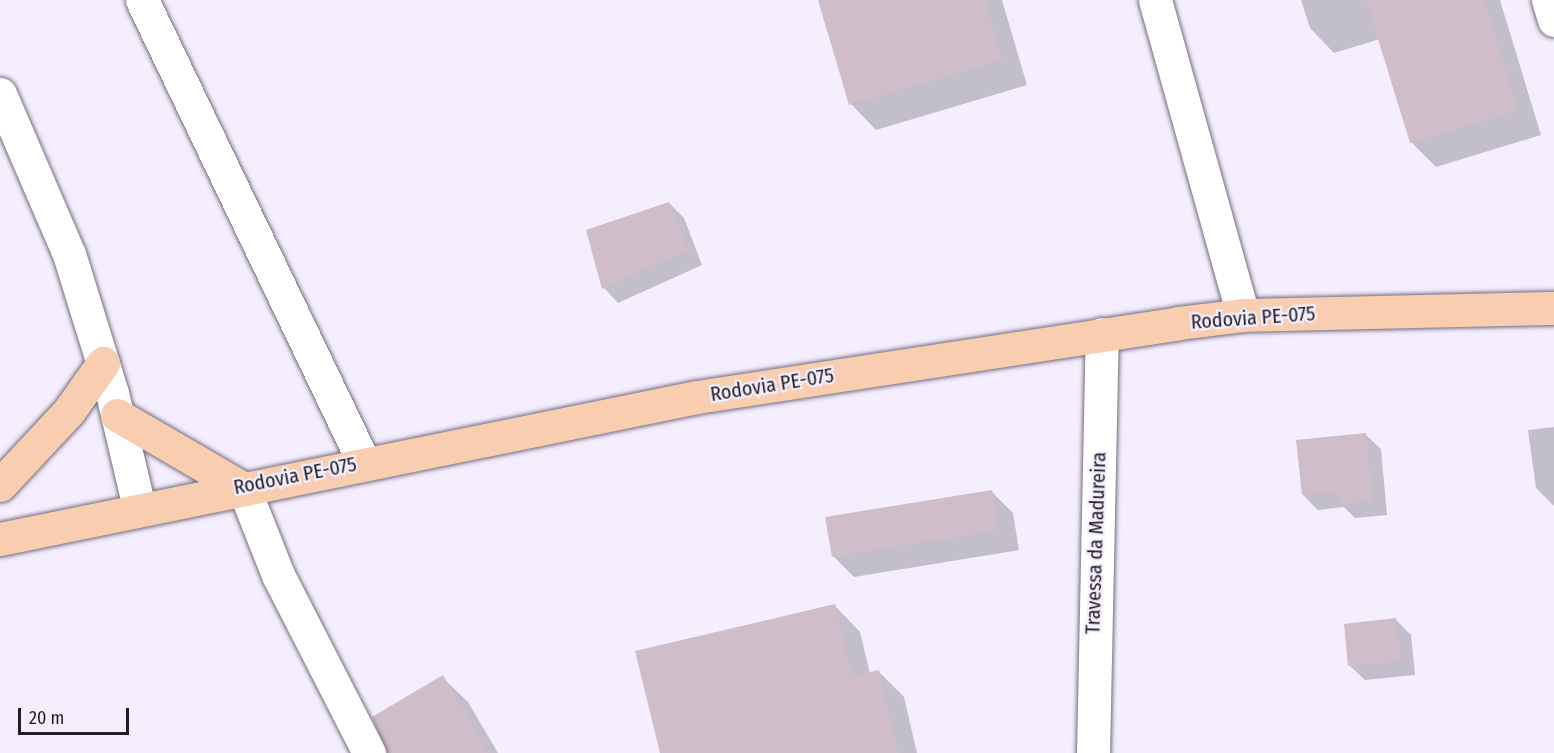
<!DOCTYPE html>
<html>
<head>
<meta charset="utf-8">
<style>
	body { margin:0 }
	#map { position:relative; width:1554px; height:753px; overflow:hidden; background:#f4eefe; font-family:"Fira Sans Condensed",sans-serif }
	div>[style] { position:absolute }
	.shadow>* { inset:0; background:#0003 }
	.building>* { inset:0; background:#cfbdc9 }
	.roads { filter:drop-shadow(0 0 2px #736d7e) drop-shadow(0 0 2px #736d7e) }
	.minor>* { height:33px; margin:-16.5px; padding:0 16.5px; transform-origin:16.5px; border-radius:16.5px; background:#fff }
	.major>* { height:33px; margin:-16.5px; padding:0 16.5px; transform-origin:16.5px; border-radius:16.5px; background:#f8cdb0 }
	span { translate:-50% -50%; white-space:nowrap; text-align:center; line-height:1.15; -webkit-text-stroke:4.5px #f4eefe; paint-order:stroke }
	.street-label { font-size:20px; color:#201d24 }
	.scale { position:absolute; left:18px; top:708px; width:111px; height:27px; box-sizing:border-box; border:3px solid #201d24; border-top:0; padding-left:8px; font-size:18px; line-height:21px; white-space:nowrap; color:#201d24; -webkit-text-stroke:4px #f4eefe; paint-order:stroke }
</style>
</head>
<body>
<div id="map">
	<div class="shadow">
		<i style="clip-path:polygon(820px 0,1002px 0,1027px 85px,876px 130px,851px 104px)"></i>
		<i style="clip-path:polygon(1301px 0,1500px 0,1541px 135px,1436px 167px,1412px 143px,1380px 39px,1334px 53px,1310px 28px)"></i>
		<i style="clip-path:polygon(669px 203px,684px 218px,702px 265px,618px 303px,604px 288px,588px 231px)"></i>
		<i style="clip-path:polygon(1554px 427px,1554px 506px,1536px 488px,1528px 430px)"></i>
		<i style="clip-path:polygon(1366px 435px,1381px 449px,1387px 515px,1355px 518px,1344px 507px,1318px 510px,1303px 495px)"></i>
		<i style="clip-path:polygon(992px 492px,1013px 513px,1019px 550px,854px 577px,833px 556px)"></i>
		<i style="clip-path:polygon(835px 606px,860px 632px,870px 673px,878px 671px,904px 697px,917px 753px,660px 753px)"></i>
		<i style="clip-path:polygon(1396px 620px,1411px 635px,1415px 675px,1365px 680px,1350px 666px)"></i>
		<i style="clip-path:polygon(442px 677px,468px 702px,498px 753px,387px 753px,373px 718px)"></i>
	</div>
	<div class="building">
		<i style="clip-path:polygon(818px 0,985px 0,1002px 60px,849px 105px)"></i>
		<i style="clip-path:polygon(1366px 0,1484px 0,1518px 111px,1410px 143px)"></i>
		<i style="clip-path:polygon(669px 202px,688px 250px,602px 289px,586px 230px)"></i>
		<i style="clip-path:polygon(1366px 433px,1372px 501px,1339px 504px,1338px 492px,1302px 495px,1296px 440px)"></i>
		<i style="clip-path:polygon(992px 490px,999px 530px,832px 557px,825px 517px)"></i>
		<i style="clip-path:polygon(835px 604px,852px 676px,879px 670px,898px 753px,660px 753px,635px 651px)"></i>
		<i style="clip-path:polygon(1396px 618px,1401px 661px,1348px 666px,1344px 624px)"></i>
		<i style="clip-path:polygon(443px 675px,489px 753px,388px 753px,372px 717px)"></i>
	</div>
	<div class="roads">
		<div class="minor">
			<i style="left:142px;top:0;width:513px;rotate:64.38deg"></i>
			<i style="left:1155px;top:0;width:327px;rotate:74.4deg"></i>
			<i style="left:1548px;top:0;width:21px;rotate:73deg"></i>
			<i style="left:0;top:94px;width:174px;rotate:66.7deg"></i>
			<i style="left:69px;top:254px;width:145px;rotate:72.8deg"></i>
			<i style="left:112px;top:393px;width:117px;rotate:76.7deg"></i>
			<i style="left:244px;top:489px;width:92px;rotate:68.4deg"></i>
			<i style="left:278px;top:575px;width:200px;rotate:62.9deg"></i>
			<i style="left:1093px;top:753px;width:419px;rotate:-88.8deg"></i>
		</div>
		<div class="major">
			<i style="left:117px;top:415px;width:147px;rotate:30.2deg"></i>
			<i style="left:0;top:485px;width:101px;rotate:-47deg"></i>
			<i style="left:69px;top:411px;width:59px;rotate:-54.7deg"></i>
			<i style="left:0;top:539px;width:711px;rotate:-11.52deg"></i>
			<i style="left:697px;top:397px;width:487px;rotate:-8.7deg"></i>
			<i style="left:1178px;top:323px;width:65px;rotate:-7deg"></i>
			<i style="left:1243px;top:315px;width:311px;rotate:-1.3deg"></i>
		</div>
	</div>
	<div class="street-label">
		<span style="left:1253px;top:318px;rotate:-4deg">Rodovia PE-075</span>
		<span style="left:772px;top:385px;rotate:-9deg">Rodovia PE-075</span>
		<span style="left:295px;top:476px;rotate:-11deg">Rodovia PE-075</span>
		<span style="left:1096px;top:543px;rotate:-88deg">Travessa da Madureira</span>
	</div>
	<div class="scale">20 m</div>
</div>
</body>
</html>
